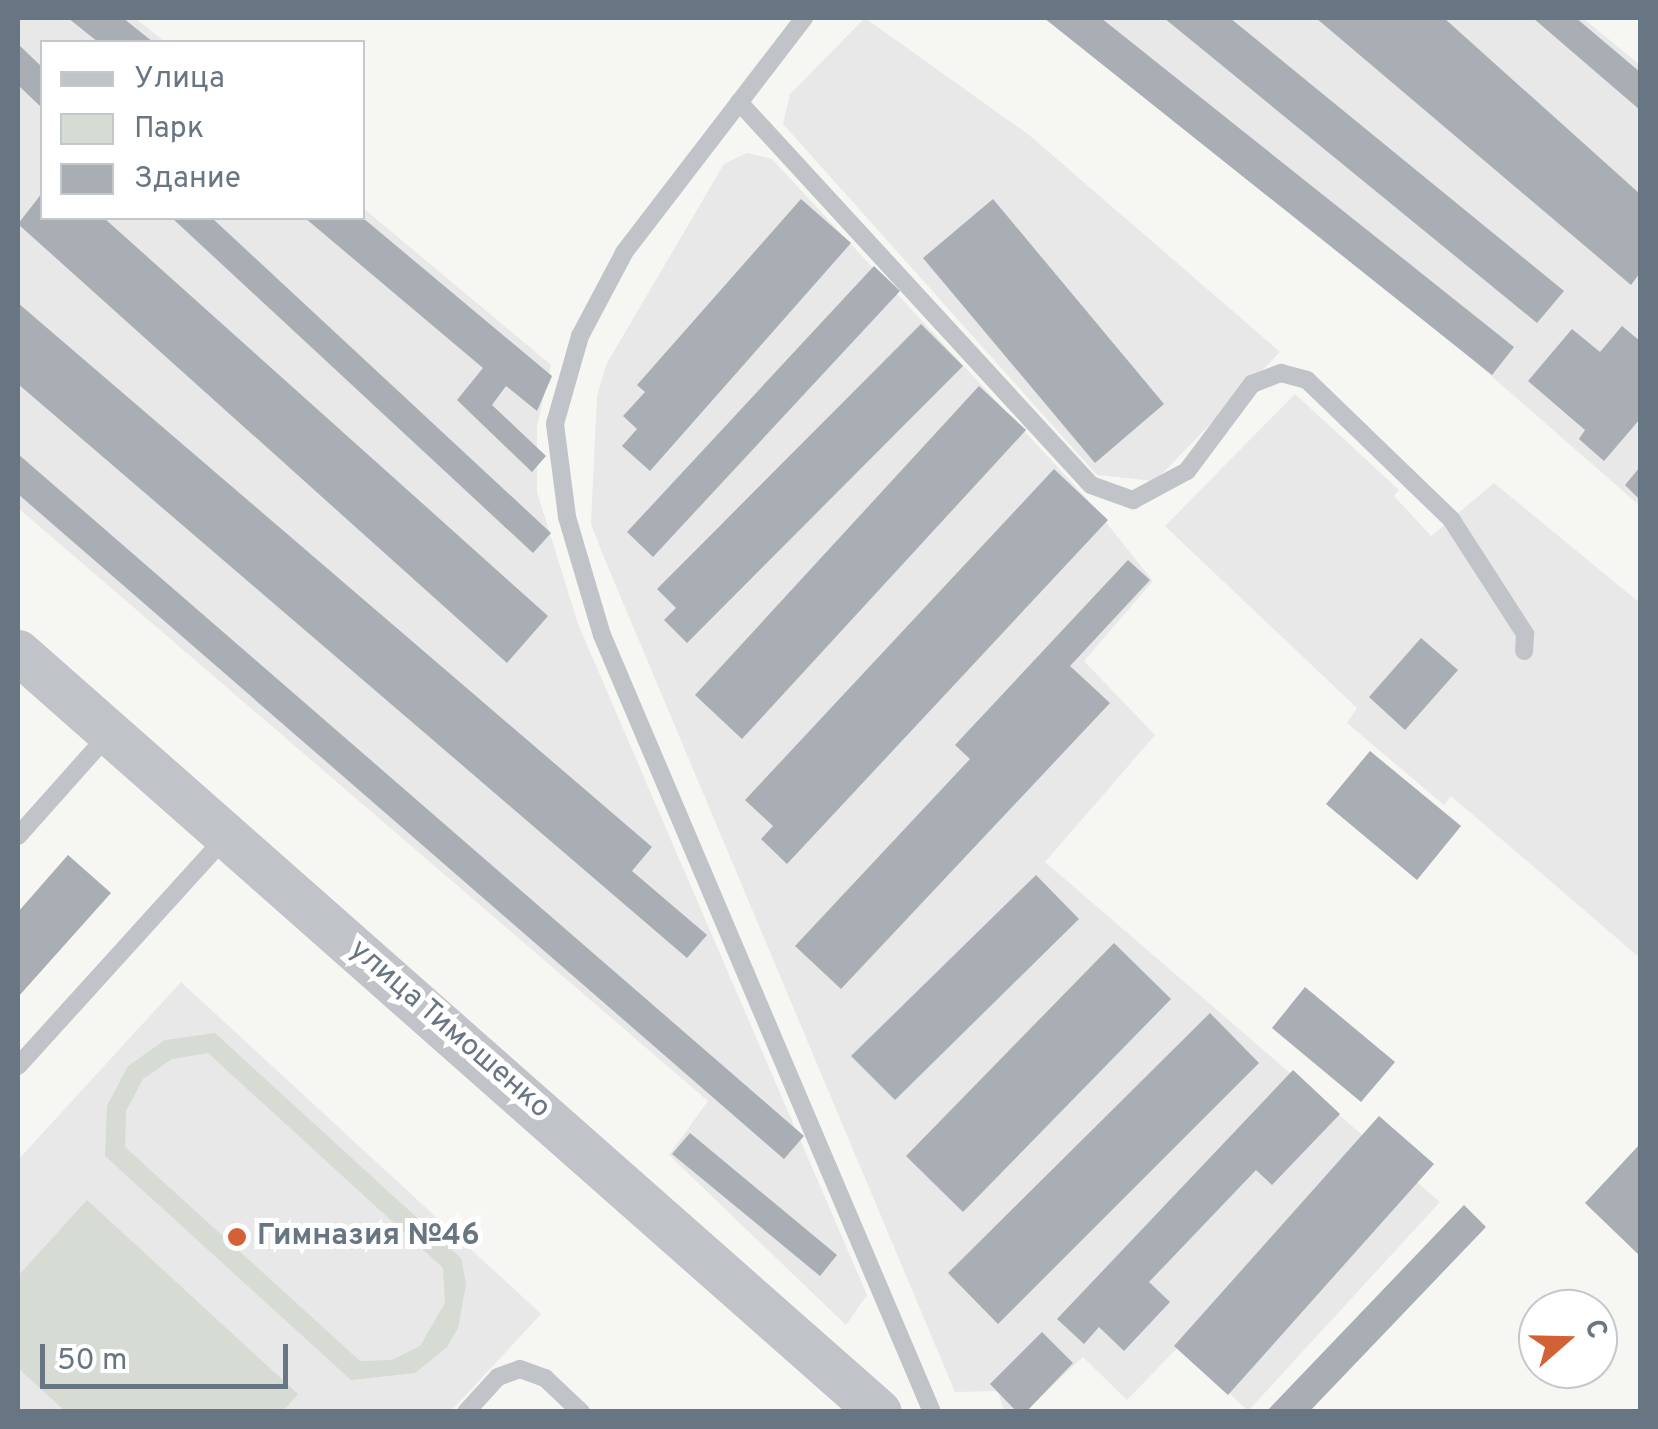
<!DOCTYPE html>
<html>
<head>
<meta charset="utf-8">
<style>
	body { margin:0 }
	#map { position:relative; width:1658px; height:1429px; overflow:hidden; background:#f6f6f3; font-family:Overpass,sans-serif }
	div>[style] { position:absolute }
	.built>* { inset:0; background:#e7e8e7 }
	.green>* { inset:0; background:#d6dbd3 }
	.building>* { inset:0; background:#a8aeb4 }
	.service>* { height:18px; margin:-9px; padding:0 9px; transform-origin:9px; border-radius:9px; background:#c0c3c7 }
	.tertiary>* { height:45px; margin:-22.5px; padding:0 22.5px; transform-origin:22.5px; border-radius:22.5px; background:#c0c3c7 }
	.dots>* { width:28px; height:28px; translate:-50% -50%; box-sizing:border-box; border:5px solid #fff; border-radius:50% }
	span { translate:-50% -50%; white-space:nowrap; text-align:center; line-height:1.15; -webkit-text-stroke:10px #fff; paint-order:stroke }
	.street-label { font-size:30px; color:#687582 }
	.poi-label { font-size:30px; color:#687582; font-weight:700 }
	.left { translate:0 -50%; text-align:left }
	.frame { position:absolute; inset:0; border:20px solid #687582; pointer-events:none }
	.legend { position:absolute; left:40px; top:40px; width:325px; height:180px; box-sizing:border-box; background:#fff; border:2px solid #c3c8cd; margin:0; padding:12px 18px; list-style:none; font-size:30px; color:#687582 }
	.legend li { display:flex; align-items:center; gap:20px; height:50px }
	.legend b { width:50px; border:2px solid #c3c8cd }
	.north { position:absolute; left:1518px; top:1289px; width:100px; height:100px; box-sizing:border-box; background:#fff; border:2px solid #c3c8cd; border-radius:50%; rotate:70deg; font-size:28px; font-weight:700; line-height:40px; text-align:center; color:#687582 }
	.north::after { content:''; display:block; margin:auto; width:35px; height:45px; background:#d36136; clip-path:polygon(50% 0,100% 100%,50% 72%,0 100%) }
	.scale { position:absolute; left:40px; top:1344px; width:248px; height:45px; box-sizing:border-box; border:5px solid #687582; border-top:0; padding-left:12px; font-size:30px; line-height:35px; white-space:nowrap; color:#687582; -webkit-text-stroke:8px #fff; paint-order:stroke }
</style>
</head>
<body>
<div id="map">
	<div class="built">
		<i style="clip-path:polygon(18px 18px,135px 18px,165px 42px,42px 42px,42px 218px,362px 218px,363px 208px,551px 365px,537px 426px,537px 492px,578px 624px,867px 1295px,846px 1325px,669px 1155px,708px 1101px,18px 508px)"></i>
		<i style="clip-path:polygon(865px 18px,1029px 135px,1280px 352px,1155px 481px,1097px 475px,783px 124px,790px 94px)"></i>
		<i style="clip-path:polygon(1082px 18px,1583px 18px,1640px 65px,1640px 506px)"></i>
		<i style="clip-path:polygon(747px 153px,772px 159px,1088px 500px,1153px 581px,1084px 661px,1155px 735px,1045px 862px,1440px 1202px,1248px 1411px,1180px 1345px,1127px 1400px,1083px 1357px,1025px 1411px,1004px 1411px,998px 1391px,955px 1392px,603px 555px,591px 524px,597px 396px,606px 365px,724px 164px)"></i>
		<i style="clip-path:polygon(1295px 394px,1399px 490px,1394px 496px,1431px 536px,1494px 483px,1640px 603px,1640px 958px,1451px 796px,1444px 805px,1347px 723px,1357px 708px,1165px 526px)"></i>
		<i style="clip-path:polygon(181px 982px,541px 1314px,451px 1411px,18px 1411px,18px 1160px)"></i>
	</div>
	<div class="green">
		<i style="clip-path:polygon(evenodd,215px 1033px,461px 1258px,466px 1284px,458px 1328px,447px 1347px,415px 1373px,351px 1380px,105px 1156px,107px 1106px,128px 1066px,165px 1040px,215px 1033px,208px 1053px,443px 1268px,445px 1303px,420px 1346px,392px 1360px,360px 1361px,125px 1147px,126px 1111px,143px 1079px,172px 1059px,208px 1053px)"></i>
		<i style="clip-path:polygon(87px 1200px,298px 1394px,283px 1411px,65px 1411px,18px 1368px,18px 1276px)"></i>
	</div>
	<div class="building">
		<i style="clip-path:polygon(68px 18px,123px 18px,153px 42px,98px 42px)"></i>
		<i style="clip-path:polygon(1044px 18px,1101px 18px,1514px 347px,1492px 375px)"></i>
		<i style="clip-path:polygon(1164px 18px,1230px 18px,1564px 291px,1537px 323px)"></i>
		<i style="clip-path:polygon(1316px 18px,1444px 18px,1640px 194px,1640px 273px,1631px 285px)"></i>
		<i style="clip-path:polygon(1533px 18px,1576px 18px,1640px 72px,1640px 110px)"></i>
		<i style="clip-path:polygon(18px 44px,42px 67px,42px 108px,18px 85px)"></i>
		<i style="clip-path:polygon(42px 193px,42px 218px,104px 218px,548px 616px,507px 663px,18px 224px)"></i>
		<i style="clip-path:polygon(801px 199px,851px 243px,650px 471px,622px 446px,637px 429px,623px 416px,645px 392px,637px 385px)"></i>
		<i style="clip-path:polygon(993px 199px,1164px 404px,1095px 463px,923px 258px)"></i>
		<i style="clip-path:polygon(172px 218px,212px 218px,551px 533px,533px 553px)"></i>
		<i style="clip-path:polygon(305px 218px,363px 218px,552px 376px,537px 411px,506px 386px,492px 405px,546px 456px,532px 472px,457px 400px,483px 368px)"></i>
		<i style="clip-path:polygon(874px 266px,900px 291px,653px 557px,627px 532px)"></i>
		<i style="clip-path:polygon(18px 303px,652px 847px,632px 871px,707px 935px,687px 958px,18px 384px)"></i>
		<i style="clip-path:polygon(921px 324px,963px 366px,687px 643px,664px 620px,676px 608px,657px 589px)"></i>
		<i style="clip-path:polygon(1622px 326px,1640px 341px,1640px 419px,1604px 461px,1579px 439px,1585px 430px,1528px 381px,1572px 329px,1600px 352px)"></i>
		<i style="clip-path:polygon(979px 386px,1026px 430px,742px 739px,695px 695px)"></i>
		<i style="clip-path:polygon(18px 454px,804px 1136px,784px 1159px,18px 494px)"></i>
		<i style="clip-path:polygon(1640px 467px,1640px 500px,1625px 485px)"></i>
		<i style="clip-path:polygon(1054px 469px,1108px 520px,787px 864px,761px 839px,773px 826px,745px 800px)"></i>
		<i style="clip-path:polygon(1128px 560px,1150px 580px,1070px 666px,1110px 703px,841px 989px,795px 946px,970px 759px,955px 745px)"></i>
		<i style="clip-path:polygon(1421px 638px,1458px 670px,1405px 730px,1369px 697px)"></i>
		<i style="clip-path:polygon(1370px 751px,1461px 826px,1417px 880px,1326px 804px)"></i>
		<i style="clip-path:polygon(68px 855px,111px 893px,18px 997px,18px 912px)"></i>
		<i style="clip-path:polygon(1036px 875px,1079px 919px,895px 1100px,851px 1056px)"></i>
		<i style="clip-path:polygon(1114px 943px,1171px 999px,963px 1212px,906px 1156px)"></i>
		<i style="clip-path:polygon(1305px 987px,1395px 1062px,1361px 1102px,1272px 1028px)"></i>
		<i style="clip-path:polygon(1210px 1013px,1259px 1063px,998px 1324px,948px 1273px)"></i>
		<i style="clip-path:polygon(1293px 1070px,1340px 1114px,1272px 1185px,1256px 1170px,1149px 1282px,1170px 1302px,1124px 1351px,1099px 1327px,1084px 1344px,1057px 1319px)"></i>
		<i style="clip-path:polygon(1379px 1116px,1434px 1164px,1228px 1395px,1174px 1346px)"></i>
		<i style="clip-path:polygon(690px 1133px,837px 1255px,820px 1276px,672px 1154px)"></i>
		<i style="clip-path:polygon(1640px 1144px,1640px 1256px,1585px 1203px)"></i>
		<i style="clip-path:polygon(1464px 1205px,1486px 1227px,1309px 1412px,1266px 1412px)"></i>
		<i style="clip-path:polygon(1042px 1332px,1073px 1363px,1026px 1412px,1017px 1412px,990px 1384px)"></i>
	</div>
	<div class="service">
		<i style="left:804px;top:18px;width:296px;rotate:127.5deg"></i>
		<i style="left:624px;top:253px;width:94px;rotate:117.9deg"></i>
		<i style="left:580px;top:336px;width:91px;rotate:105.9deg"></i>
		<i style="left:555px;top:424px;width:94px;rotate:82.6deg"></i>
		<i style="left:567px;top:517px;width:123px;rotate:73.5deg"></i>
		<i style="left:602px;top:635px;width:844px;rotate:66.99deg"></i>
		<i style="left:739px;top:102px;width:520px;rotate:47.42deg"></i>
		<i style="left:1091px;top:485px;width:45px;rotate:19.7deg"></i>
		<i style="left:1133px;top:500px;width:61px;rotate:-28.2deg"></i>
		<i style="left:1187px;top:471px;width:109px;rotate:-53.2deg"></i>
		<i style="left:1252px;top:384px;width:31px;rotate:-21deg"></i>
		<i style="left:1281px;top:373px;width:27px;rotate:15deg"></i>
		<i style="left:1307px;top:380px;width:200px;rotate:44deg"></i>
		<i style="left:1451px;top:519px;width:137px;rotate:57.2deg"></i>
		<i style="left:1525px;top:634px;width:17px;rotate:93deg"></i>
		<i style="left:18px;top:836px;width:135px;rotate:-48.3deg"></i>
		<i style="left:18px;top:1066px;width:309px;rotate:-47.8deg"></i>
		<i style="left:466px;top:1412px;width:47px;rotate:-47.6deg"></i>
		<i style="left:498px;top:1377px;width:23px;rotate:-20deg"></i>
		<i style="left:520px;top:1369px;width:27px;rotate:20deg"></i>
		<i style="left:545px;top:1378px;width:50px;rotate:43.4deg"></i>
	</div>
	<div class="tertiary">
		<i style="left:18px;top:652px;width:1148px;rotate:41.43deg"></i>
	</div>
	<div class="dots">
		<i style="left:237px;top:1237px;background:#d36136"></i>
	</div>
	<div class="street-label">
		<span style="left:449px;top:1030px;rotate:41deg">улица Тимошенко</span>
	</div>
	<div class="poi-label">
		<span class="left" style="left:257px;top:1237px">Гимназия №46</span>
	</div>
	<div class="frame"></div>
	<ul class="legend">
	<li><b style="height:12px;background:#c0c3c7"></b>Улица</li>
	<li><b style="height:28px;background:#d6dbd3"></b>Парк</li>
	<li><b style="height:28px;background:#a8aeb4"></b>Здание</li>
	</ul>
	<div class="north">С</div>
	<div class="scale">50 m</div>
</div>
</body>
</html>
